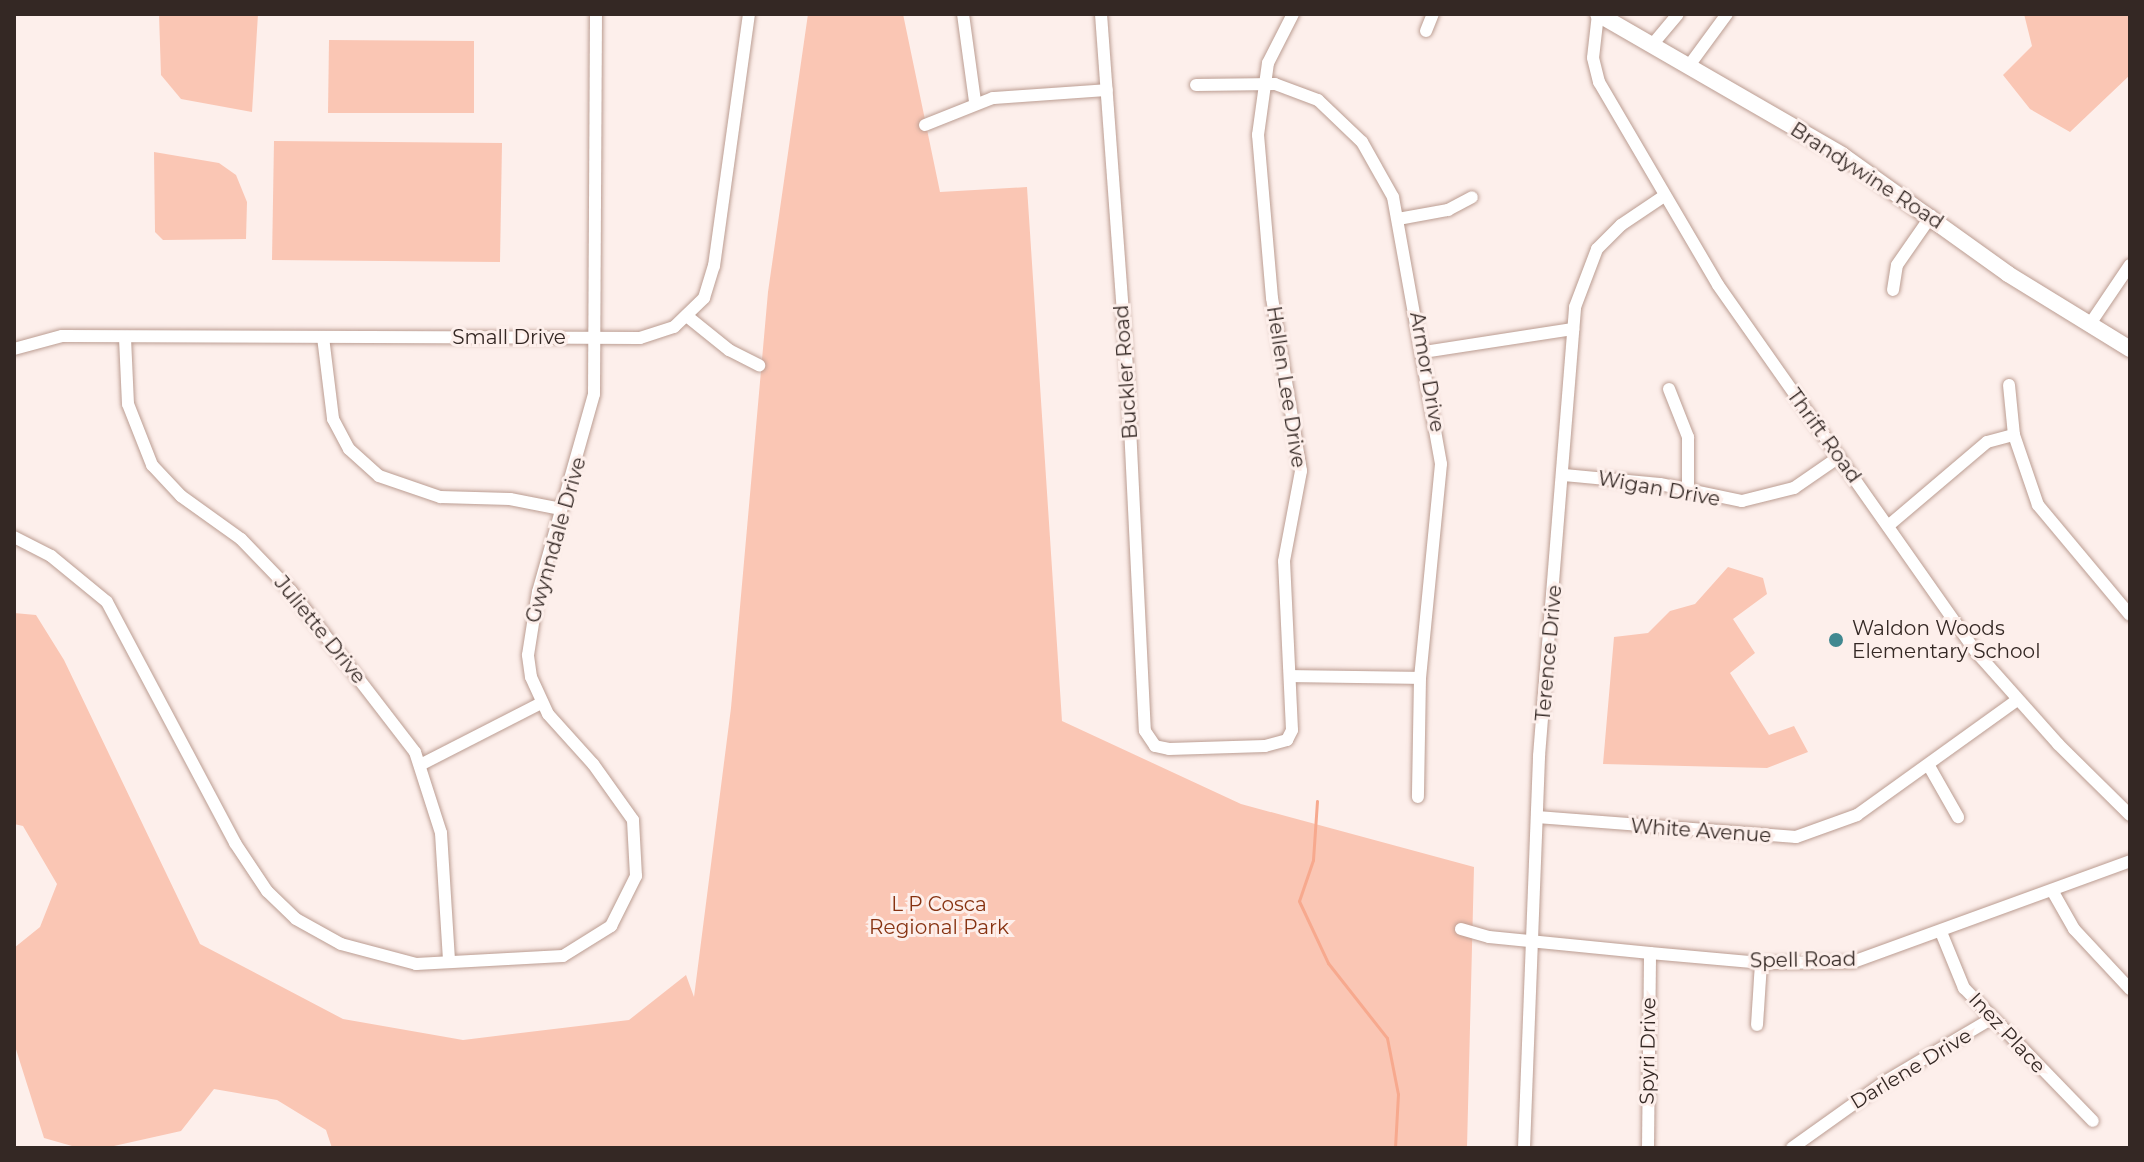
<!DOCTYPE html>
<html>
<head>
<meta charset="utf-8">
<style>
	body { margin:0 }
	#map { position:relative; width:2144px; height:1162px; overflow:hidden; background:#fdefeb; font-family:Montserrat,sans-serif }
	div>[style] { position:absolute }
	.green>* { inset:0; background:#fac6b4 }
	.stream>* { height:3px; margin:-1.5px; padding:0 1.5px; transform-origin:1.5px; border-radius:1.5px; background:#f7a98e }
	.roads { filter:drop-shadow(0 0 2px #bb9d92) drop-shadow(0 0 2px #bb9d92) }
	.minor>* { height:12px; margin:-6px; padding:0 6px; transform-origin:6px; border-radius:6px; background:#fff }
	.major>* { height:16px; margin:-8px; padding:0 8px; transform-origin:8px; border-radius:8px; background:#fff }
	.dots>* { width:22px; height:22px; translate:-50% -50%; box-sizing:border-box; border:4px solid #fdefeb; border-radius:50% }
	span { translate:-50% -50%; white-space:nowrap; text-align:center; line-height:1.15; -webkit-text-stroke:6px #fdefeb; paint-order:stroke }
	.street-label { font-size:20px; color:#342824 }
	.poi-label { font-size:20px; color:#342824 }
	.left { translate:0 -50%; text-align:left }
	.park-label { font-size:20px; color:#873312 }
	.frame { position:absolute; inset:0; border:16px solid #342824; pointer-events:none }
</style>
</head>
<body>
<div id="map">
	<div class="green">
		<i style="clip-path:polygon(159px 14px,258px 14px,252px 112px,181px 99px,161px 75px)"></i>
		<i style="clip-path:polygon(808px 14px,903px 14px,940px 192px,1027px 187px,1062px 721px,1241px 804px,1474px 867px,1467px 1148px,332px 1148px,326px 1130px,277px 1100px,214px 1089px,181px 1131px,105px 1148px,79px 1148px,44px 1138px,14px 1043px,14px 948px,40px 927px,57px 884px,23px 826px,14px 824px,14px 613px,36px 615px,64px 660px,200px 944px,343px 1019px,463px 1040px,629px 1020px,686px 975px,694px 997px,731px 708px,768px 292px)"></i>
		<i style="clip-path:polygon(2024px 14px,2130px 14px,2130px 75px,2070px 132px,2030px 109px,2003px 75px,2032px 46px)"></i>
		<i style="clip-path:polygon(329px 40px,474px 41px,474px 113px,328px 113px)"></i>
		<i style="clip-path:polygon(274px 141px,502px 143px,500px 262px,272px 260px)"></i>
		<i style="clip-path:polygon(154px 152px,219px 163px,236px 175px,247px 202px,246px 239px,163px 240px,155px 232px)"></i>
		<i style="clip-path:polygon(1728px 567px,1763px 578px,1767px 594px,1733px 619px,1755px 653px,1730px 673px,1769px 735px,1794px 726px,1808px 752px,1767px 768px,1603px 764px,1614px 637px,1648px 633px,1670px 611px,1695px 604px)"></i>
	</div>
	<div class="stream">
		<i style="left:1317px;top:801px;width:59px;rotate:93.9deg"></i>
		<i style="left:1313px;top:860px;width:43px;rotate:108.9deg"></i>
		<i style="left:1299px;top:901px;width:68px;rotate:64.9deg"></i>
		<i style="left:1328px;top:963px;width:95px;rotate:51.8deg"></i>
		<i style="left:1387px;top:1038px;width:57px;rotate:78.9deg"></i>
		<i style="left:1398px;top:1094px;width:54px;rotate:93.2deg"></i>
	</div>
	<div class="roads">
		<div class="minor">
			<i style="left:963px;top:14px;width:89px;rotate:82.2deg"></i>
			<i style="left:1101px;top:14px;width:373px;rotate:85.8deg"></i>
			<i style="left:1128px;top:386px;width:345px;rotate:87.2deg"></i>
			<i style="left:1145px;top:731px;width:18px;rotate:56deg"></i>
			<i style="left:1155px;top:746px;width:14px;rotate:12deg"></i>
			<i style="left:1169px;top:749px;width:96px;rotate:-1.8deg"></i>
			<i style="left:1265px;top:746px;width:23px;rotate:-15deg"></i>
			<i style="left:1287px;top:740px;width:11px;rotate:-63deg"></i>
			<i style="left:1292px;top:730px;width:169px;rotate:-92.7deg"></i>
			<i style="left:1284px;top:561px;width:92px;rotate:-79.3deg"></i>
			<i style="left:1301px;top:471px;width:175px;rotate:-99.5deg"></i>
			<i style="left:1272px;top:298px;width:164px;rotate:-94.9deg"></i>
			<i style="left:1258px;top:135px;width:73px;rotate:-82.1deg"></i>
			<i style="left:1268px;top:63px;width:55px;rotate:-63deg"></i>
			<i style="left:1598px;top:14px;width:44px;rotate:96.5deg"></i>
			<i style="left:1593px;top:58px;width:25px;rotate:76deg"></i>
			<i style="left:1599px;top:82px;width:235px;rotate:59.6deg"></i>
			<i style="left:1718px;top:285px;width:450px;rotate:54.9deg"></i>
			<i style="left:1977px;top:653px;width:122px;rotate:48.3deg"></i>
			<i style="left:2058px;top:744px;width:101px;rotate:44.6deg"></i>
			<i style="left:1426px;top:31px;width:18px;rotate:-68deg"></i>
			<i style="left:1652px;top:45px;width:40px;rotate:-50deg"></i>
			<i style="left:1688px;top:67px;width:66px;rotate:-53.7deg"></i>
			<i style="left:1196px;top:85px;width:79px;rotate:-0.7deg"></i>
			<i style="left:1275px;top:84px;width:46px;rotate:20.4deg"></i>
			<i style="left:1318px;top:100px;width:61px;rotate:43.7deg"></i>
			<i style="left:1362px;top:142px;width:63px;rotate:60.6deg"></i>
			<i style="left:1393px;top:197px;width:271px;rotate:79.8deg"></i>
			<i style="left:1441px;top:464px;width:215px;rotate:95.6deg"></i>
			<i style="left:1420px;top:678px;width:119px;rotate:91deg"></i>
			<i style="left:925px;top:125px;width:73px;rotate:-21.7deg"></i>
			<i style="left:993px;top:98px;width:114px;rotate:-4deg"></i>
			<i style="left:1398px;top:219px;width:51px;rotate:-10.2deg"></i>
			<i style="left:1448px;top:210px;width:27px;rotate:-28deg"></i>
			<i style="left:1893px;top:290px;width:25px;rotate:-81deg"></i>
			<i style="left:1897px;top:265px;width:60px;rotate:-55.2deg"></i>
			<i style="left:688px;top:317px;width:53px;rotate:38.8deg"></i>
			<i style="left:729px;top:350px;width:34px;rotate:27deg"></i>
			<i style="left:2090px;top:324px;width:71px;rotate:-55.9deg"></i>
			<i style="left:323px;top:337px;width:83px;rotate:83deg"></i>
			<i style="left:333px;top:419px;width:34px;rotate:62deg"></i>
			<i style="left:349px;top:449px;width:40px;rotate:42deg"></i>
			<i style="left:379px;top:476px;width:65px;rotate:19deg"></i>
			<i style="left:440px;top:497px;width:70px;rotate:1.6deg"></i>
			<i style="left:510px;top:499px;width:52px;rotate:11.1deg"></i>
			<i style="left:125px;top:338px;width:66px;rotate:87.4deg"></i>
			<i style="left:128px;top:404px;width:66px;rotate:68.5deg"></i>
			<i style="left:152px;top:465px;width:42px;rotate:46.9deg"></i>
			<i style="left:181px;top:496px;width:74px;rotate:35.6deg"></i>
			<i style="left:241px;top:539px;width:72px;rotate:46.1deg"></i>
			<i style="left:291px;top:591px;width:203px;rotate:52.4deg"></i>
			<i style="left:415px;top:752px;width:85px;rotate:72.2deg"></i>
			<i style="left:441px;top:833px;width:128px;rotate:86.4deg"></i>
			<i style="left:14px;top:349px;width:50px;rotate:-15.2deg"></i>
			<i style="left:62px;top:336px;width:578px;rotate:0.2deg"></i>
			<i style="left:640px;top:338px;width:36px;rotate:-18deg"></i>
			<i style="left:674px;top:327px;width:42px;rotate:-44deg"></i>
			<i style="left:704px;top:298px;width:34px;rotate:-73deg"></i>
			<i style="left:714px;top:266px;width:254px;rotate:-82.1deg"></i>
			<i style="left:1424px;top:352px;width:151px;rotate:-8.8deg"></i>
			<i style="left:2009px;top:385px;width:50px;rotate:84.3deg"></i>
			<i style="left:2014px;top:435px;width:74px;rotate:71.1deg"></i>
			<i style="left:2038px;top:505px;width:143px;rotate:50.1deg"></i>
			<i style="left:1669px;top:389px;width:52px;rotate:68.4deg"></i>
			<i style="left:1688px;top:437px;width:55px;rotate:90deg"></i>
			<i style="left:1564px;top:475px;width:96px;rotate:5.4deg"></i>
			<i style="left:1660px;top:484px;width:84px;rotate:11.7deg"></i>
			<i style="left:1742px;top:501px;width:54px;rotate:-14deg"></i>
			<i style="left:1794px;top:488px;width:55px;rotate:-34.6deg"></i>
			<i style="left:1888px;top:526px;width:130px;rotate:-40.3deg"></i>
			<i style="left:1987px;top:442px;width:28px;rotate:-15deg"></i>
			<i style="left:14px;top:537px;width:42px;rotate:27.2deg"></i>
			<i style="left:51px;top:556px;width:72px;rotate:39.4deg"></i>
			<i style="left:107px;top:602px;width:273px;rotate:62deg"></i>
			<i style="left:235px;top:843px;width:58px;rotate:56.3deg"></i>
			<i style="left:267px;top:891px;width:40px;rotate:44deg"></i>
			<i style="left:296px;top:919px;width:51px;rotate:29.1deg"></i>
			<i style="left:341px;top:944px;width:78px;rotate:14.9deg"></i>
			<i style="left:416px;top:964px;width:147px;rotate:-3.1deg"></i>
			<i style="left:563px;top:956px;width:57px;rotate:-32deg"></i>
			<i style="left:611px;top:926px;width:56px;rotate:-63.4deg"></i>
			<i style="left:636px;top:876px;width:56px;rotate:-93.1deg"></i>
			<i style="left:633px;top:820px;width:69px;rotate:-125.5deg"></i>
			<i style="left:593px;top:764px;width:67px;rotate:-132deg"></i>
			<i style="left:548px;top:714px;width:41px;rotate:-114.7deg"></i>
			<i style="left:531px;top:677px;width:22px;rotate:-98deg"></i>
			<i style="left:528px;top:655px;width:64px;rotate:-81deg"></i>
			<i style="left:538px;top:592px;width:206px;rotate:-74.2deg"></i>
			<i style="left:594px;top:394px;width:380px;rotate:-89.7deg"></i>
			<i style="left:1292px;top:676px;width:128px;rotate:0.9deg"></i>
			<i style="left:422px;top:764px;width:134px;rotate:-27.1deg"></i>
			<i style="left:1929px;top:766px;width:59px;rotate:60.4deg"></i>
			<i style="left:1537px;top:817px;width:260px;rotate:4.4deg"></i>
			<i style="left:1796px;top:837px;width:65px;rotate:-19.8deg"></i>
			<i style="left:1857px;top:815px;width:197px;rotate:-35.7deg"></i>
			<i style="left:2053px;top:892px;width:43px;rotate:60.4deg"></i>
			<i style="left:2074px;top:929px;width:82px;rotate:47deg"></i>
			<i style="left:1461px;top:929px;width:29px;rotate:16deg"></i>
			<i style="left:1489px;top:937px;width:162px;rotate:5.7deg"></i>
			<i style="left:1650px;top:953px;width:111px;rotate:5.1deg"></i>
			<i style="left:1761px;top:963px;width:92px;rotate:-0.6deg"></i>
			<i style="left:1853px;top:962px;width:295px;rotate:-20deg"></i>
			<i style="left:1941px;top:932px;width:61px;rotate:67.7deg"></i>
			<i style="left:1964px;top:988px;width:185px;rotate:45.9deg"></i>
			<i style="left:1757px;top:1025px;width:62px;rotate:-86.3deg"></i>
			<i style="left:1524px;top:1148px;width:392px;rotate:-87.8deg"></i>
			<i style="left:1539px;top:756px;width:450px;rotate:-85.4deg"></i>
			<i style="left:1575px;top:307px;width:62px;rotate:-69.2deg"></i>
			<i style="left:1597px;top:249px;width:34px;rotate:-45deg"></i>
			<i style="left:1621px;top:225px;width:52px;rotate:-34deg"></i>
			<i style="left:1648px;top:1148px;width:195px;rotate:-89.4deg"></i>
			<i style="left:1792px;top:1148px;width:115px;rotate:-35.5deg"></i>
			<i style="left:1886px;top:1081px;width:122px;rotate:-30.6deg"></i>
		</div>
		<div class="major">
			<i style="left:1598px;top:14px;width:282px;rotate:30deg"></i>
			<i style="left:1842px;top:155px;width:204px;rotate:35.6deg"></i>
			<i style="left:2008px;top:274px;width:143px;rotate:31.6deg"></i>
		</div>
	</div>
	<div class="dots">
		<i style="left:1836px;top:640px;background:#418890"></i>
	</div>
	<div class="street-label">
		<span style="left:1867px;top:176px;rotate:33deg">Brandywine Road</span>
		<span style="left:509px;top:337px">Small Drive</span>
		<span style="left:1126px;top:372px;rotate:-94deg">Buckler Road</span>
		<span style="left:1427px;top:372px;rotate:80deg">Armor Drive</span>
		<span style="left:1286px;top:387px;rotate:81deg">Hellen Lee Drive</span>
		<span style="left:1824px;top:436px;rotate:54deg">Thrift Road</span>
		<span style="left:1659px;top:489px;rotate:10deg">Wigan Drive</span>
		<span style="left:556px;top:540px;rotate:-74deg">Gwynndale Drive</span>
		<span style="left:320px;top:630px;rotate:51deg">Juliette Drive</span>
		<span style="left:1549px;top:653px;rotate:-85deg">Terence Drive</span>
		<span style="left:1701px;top:831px;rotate:4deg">White Avenue</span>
		<span style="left:1803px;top:960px;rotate:-1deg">Spell Road</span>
		<span style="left:2007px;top:1033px;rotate:47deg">Inez Place</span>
		<span style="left:1648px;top:1051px;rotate:-89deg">Spyri Drive</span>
		<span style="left:1911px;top:1069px;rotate:-31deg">Darlene Drive</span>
	</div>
	<div class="poi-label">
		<span class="left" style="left:1852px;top:640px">Waldon Woods<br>Elementary School</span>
	</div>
	<div class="park-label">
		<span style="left:939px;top:916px">L P Cosca<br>Regional Park</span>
	</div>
	<div class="frame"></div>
</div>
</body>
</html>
